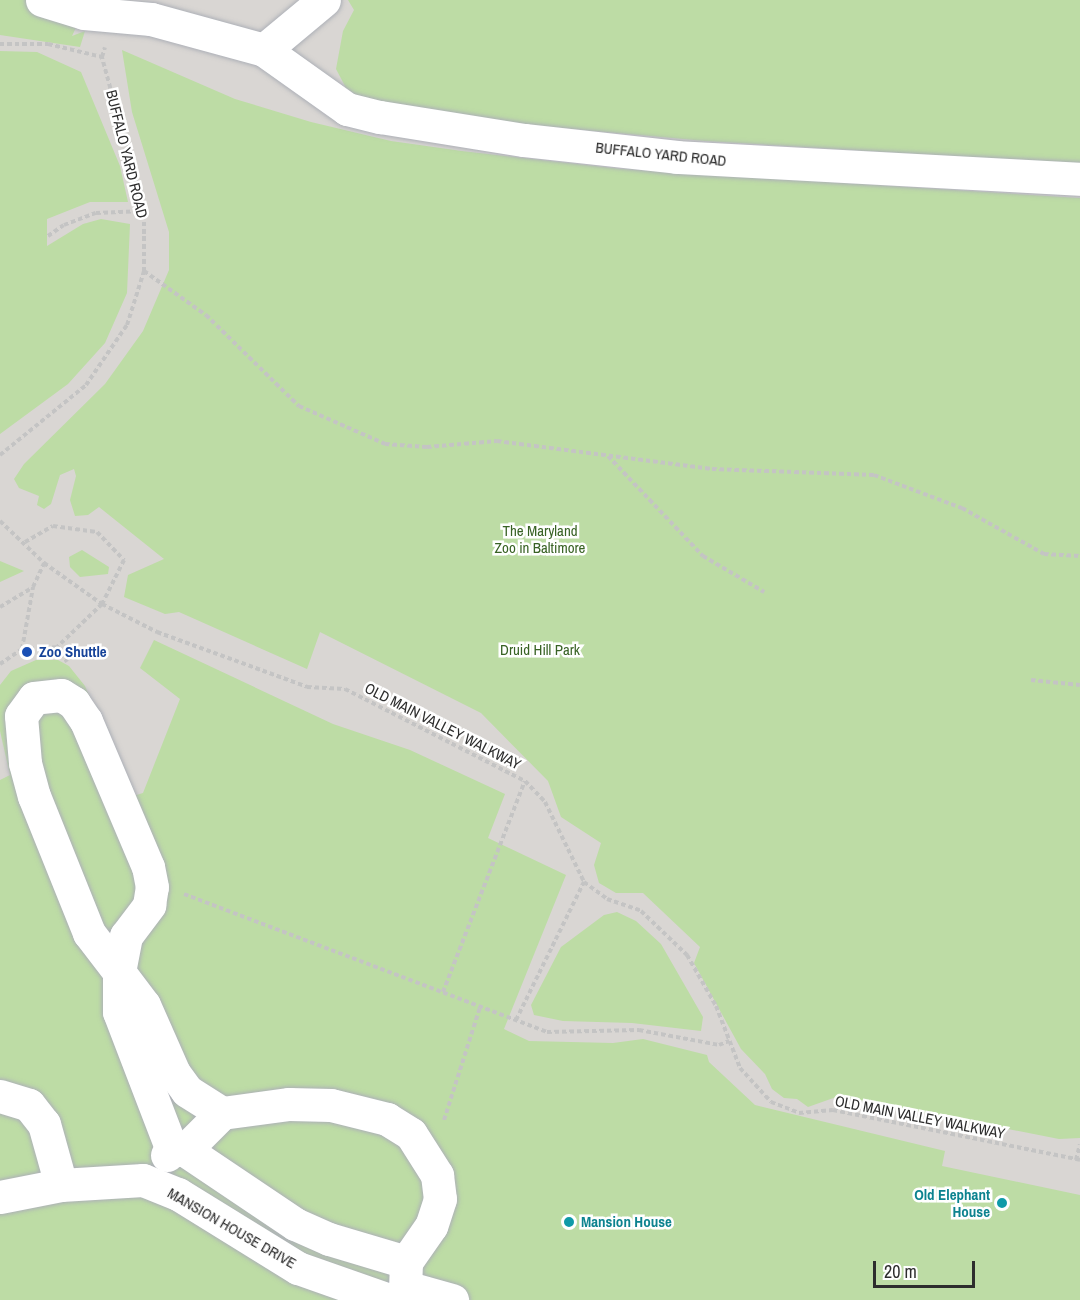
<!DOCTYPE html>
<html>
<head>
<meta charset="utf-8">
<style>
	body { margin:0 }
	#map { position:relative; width:1080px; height:1300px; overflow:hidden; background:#ece6e1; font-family:"Archivo Narrow",sans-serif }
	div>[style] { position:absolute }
	.green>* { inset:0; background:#bddca5 }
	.plaza>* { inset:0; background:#d9d6d3 }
	.path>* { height:4px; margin-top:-2px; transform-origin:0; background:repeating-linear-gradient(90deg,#c4c4c4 0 4.5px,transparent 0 7.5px) }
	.roads { filter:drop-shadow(0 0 2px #adb0b7) drop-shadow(0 0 2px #adb0b7) }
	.minor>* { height:33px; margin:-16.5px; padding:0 16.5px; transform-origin:16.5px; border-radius:16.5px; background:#fff }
	.dots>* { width:16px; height:16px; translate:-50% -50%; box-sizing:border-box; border:3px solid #fff; border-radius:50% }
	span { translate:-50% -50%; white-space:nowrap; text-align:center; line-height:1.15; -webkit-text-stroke:5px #fff; paint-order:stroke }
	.street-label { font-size:15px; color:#2d2d2d }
	.park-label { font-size:15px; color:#386224 }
	.transit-label { font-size:15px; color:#164399; font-weight:700 }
	.left { translate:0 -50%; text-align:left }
	.culture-label { font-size:15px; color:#0d838f; font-weight:700 }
	.right { translate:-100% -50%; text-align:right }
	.scale { position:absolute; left:873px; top:1261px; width:102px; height:27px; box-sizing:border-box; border:3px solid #2d2d2d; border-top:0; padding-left:8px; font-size:18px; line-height:21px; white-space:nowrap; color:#2d2d2d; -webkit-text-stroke:4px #fff; paint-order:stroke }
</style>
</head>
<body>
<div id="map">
	<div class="green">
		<i style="clip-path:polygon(0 0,1080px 0,1080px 1300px,0 1300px)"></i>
	</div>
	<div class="plaza">
		<i style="clip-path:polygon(evenodd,89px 0,348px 0,354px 10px,343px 31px,336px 69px,346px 88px,362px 99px,517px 124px,705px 141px,1080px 164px,1080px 198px,622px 169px,462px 151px,391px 141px,311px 122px,235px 99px,122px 50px,132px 112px,169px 232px,169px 270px,143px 331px,105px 384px,24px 464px,14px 479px,19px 488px,39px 496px,37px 505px,44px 509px,51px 504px,60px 475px,74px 469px,76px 476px,70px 500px,75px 516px,88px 515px,99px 507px,164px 559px,128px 575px,124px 597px,165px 614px,179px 612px,307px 669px,320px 632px,481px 713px,548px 781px,561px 817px,601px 843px,594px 865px,599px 883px,616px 893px,643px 893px,700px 947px,694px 963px,741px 1049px,765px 1074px,772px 1089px,784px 1098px,797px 1099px,808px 1107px,839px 1096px,1059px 1139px,1080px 1138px,1080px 1195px,942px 1166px,945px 1151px,755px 1105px,709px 1062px,707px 1055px,643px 1039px,613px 1043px,529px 1041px,504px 1029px,566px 875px,488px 838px,505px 794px,410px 750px,333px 724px,154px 640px,140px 668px,180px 699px,143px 793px,133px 796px,85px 686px,69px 666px,58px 660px,36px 660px,11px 671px,0 685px,0 582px,24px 571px,0 561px,0 434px,68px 384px,105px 343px,127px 293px,130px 224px,101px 219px,83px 224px,47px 246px,47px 219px,90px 202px,128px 202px,120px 166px,81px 72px,37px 52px,0 51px,0 35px,80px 47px,85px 31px,72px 36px,89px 0,82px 550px,109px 567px,108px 574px,80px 577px,70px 567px,69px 557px,82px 550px,89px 0,617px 912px,636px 921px,661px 944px,703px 1017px,701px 1031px,632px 1023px,563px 1021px,534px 1015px,531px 1005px,561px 947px,604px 915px,617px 912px)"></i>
		<i style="clip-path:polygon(0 731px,10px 775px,0 780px)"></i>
	</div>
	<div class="path">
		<i style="left:0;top:44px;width:48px"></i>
		<i style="left:48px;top:44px;width:56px;rotate:13.5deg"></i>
		<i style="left:48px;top:236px;width:19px;rotate:-35deg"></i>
		<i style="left:64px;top:225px;width:34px;rotate:-21deg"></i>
		<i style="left:96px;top:213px;width:48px;rotate:-2.4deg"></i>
		<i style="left:144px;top:271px;width:76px;rotate:35.4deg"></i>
		<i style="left:206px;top:315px;width:130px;rotate:44.4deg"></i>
		<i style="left:299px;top:406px;width:94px;rotate:23.8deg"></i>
		<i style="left:385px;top:444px;width:42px;rotate:4.1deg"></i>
		<i style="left:427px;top:447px;width:70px;rotate:-4.9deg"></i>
		<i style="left:497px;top:441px;width:217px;rotate:7.4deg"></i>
		<i style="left:712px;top:469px;width:162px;rotate:2.1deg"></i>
		<i style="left:874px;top:475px;width:94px;rotate:20.6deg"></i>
		<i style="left:962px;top:508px;width:94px;rotate:29.3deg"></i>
		<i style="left:1044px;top:554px;width:36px;rotate:3deg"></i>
		<i style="left:0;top:455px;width:111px;rotate:-39.1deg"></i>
		<i style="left:86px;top:385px;width:73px;rotate:-55.7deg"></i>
		<i style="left:127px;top:325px;width:57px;rotate:-72.5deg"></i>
		<i style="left:144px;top:271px;width:60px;rotate:-90deg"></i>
		<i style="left:144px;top:211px;width:160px;rotate:-105.3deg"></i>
		<i style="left:102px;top:57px;width:10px;rotate:-73deg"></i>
		<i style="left:608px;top:456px;width:138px;rotate:46.5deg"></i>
		<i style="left:703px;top:556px;width:71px;rotate:30.5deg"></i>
		<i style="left:0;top:521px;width:61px;rotate:43.7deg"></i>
		<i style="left:44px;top:563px;width:71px;rotate:35.3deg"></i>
		<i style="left:102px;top:604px;width:62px;rotate:27deg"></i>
		<i style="left:157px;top:632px;width:160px;rotate:20.1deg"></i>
		<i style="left:307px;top:687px;width:38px;rotate:3deg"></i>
		<i style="left:345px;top:689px;width:202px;rotate:27.1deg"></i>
		<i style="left:525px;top:781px;width:29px;rotate:46deg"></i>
		<i style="left:545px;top:802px;width:89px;rotate:64deg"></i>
		<i style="left:584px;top:882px;width:29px;rotate:36deg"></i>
		<i style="left:607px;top:899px;width:36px;rotate:19deg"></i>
		<i style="left:641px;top:911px;width:64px;rotate:43.7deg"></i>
		<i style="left:687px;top:955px;width:59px;rotate:60.4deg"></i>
		<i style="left:716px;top:1006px;width:66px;rotate:68.8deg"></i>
		<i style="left:740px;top:1068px;width:46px;rotate:47.6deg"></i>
		<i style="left:771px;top:1102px;width:30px;rotate:21deg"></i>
		<i style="left:799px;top:1113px;width:34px;rotate:-5deg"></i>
		<i style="left:833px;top:1110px;width:252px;rotate:11.4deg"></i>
		<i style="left:25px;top:542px;width:32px;rotate:-30deg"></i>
		<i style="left:53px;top:526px;width:44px;rotate:7.8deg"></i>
		<i style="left:97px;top:532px;width:39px;rotate:46deg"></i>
		<i style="left:124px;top:560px;width:49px;rotate:116.6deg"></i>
		<i style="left:102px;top:604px;width:62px;rotate:136.3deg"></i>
		<i style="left:0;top:607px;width:37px;rotate:-31deg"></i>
		<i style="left:22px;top:649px;width:63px;rotate:-79.9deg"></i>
		<i style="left:33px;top:587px;width:26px;rotate:-65deg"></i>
		<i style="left:0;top:664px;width:27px;rotate:-34deg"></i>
		<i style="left:22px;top:649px;width:35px;rotate:-3deg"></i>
		<i style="left:57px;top:647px;width:18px;rotate:56deg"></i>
		<i style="left:1031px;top:680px;width:49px;rotate:5.8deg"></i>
		<i style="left:184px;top:894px;width:388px;rotate:20.8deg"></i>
		<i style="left:547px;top:1032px;width:92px;rotate:-1.2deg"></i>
		<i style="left:639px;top:1030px;width:81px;rotate:10.6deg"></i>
		<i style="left:719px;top:1045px;width:11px;rotate:-22deg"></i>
		<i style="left:443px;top:992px;width:226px;rotate:-68.8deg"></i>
		<i style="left:516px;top:1020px;width:154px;rotate:-63.8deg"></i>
		<i style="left:444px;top:1120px;width:119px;rotate:-72.3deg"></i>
		<i style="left:1076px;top:1160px;width:16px;rotate:-76deg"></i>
	</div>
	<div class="roads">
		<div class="minor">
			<i style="left:42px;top:0;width:44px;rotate:17.2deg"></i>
			<i style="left:84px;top:13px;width:67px;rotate:5.1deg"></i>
			<i style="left:151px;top:19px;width:117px;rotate:15.3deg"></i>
			<i style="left:264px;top:50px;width:102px;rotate:35.4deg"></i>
			<i style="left:347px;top:109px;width:34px;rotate:14deg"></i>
			<i style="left:380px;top:117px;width:146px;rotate:9.1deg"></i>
			<i style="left:524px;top:140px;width:154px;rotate:6.3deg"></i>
			<i style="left:677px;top:157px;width:404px;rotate:3.1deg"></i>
			<i style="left:264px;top:50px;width:78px;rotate:-39.8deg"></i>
			<i style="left:0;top:1096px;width:30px;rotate:17deg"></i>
			<i style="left:29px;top:1105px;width:24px;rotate:52deg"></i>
			<i style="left:44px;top:1124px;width:63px;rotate:74.4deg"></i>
			<i style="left:172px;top:1150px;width:148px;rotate:-111deg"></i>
			<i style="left:119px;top:1012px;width:40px;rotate:-90deg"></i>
			<i style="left:119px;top:972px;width:37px;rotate:-79deg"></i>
			<i style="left:126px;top:936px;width:39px;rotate:-53deg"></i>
			<i style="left:149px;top:905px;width:18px;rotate:-81deg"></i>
			<i style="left:152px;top:887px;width:20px;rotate:-101deg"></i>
			<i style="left:148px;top:867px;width:159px;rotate:-113deg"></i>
			<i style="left:86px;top:721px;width:22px;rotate:-124deg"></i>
			<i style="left:74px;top:703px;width:15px;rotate:-148deg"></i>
			<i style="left:61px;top:695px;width:27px;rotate:174deg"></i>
			<i style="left:34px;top:698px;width:22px;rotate:126deg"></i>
			<i style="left:21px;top:716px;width:47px;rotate:85.1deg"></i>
			<i style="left:25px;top:763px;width:34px;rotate:75deg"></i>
			<i style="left:34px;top:796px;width:148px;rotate:68.1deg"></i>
			<i style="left:89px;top:933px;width:49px;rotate:52.4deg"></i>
			<i style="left:119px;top:972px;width:41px;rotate:52.9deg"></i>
			<i style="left:144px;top:1005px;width:74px;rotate:66.2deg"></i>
			<i style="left:174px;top:1073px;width:22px;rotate:54deg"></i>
			<i style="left:187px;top:1091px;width:41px;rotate:32.2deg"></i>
			<i style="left:185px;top:1150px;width:52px;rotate:-45deg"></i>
			<i style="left:222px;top:1113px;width:68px;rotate:-7.7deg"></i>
			<i style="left:289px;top:1104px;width:42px;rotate:1.4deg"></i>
			<i style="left:331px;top:1105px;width:58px;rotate:14deg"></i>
			<i style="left:387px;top:1119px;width:28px;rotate:32deg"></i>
			<i style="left:411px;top:1134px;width:49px;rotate:57.6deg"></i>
			<i style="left:437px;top:1175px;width:24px;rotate:83deg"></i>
			<i style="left:440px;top:1199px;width:28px;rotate:108deg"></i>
			<i style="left:431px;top:1226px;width:44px;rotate:124.8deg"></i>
			<i style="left:167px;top:1155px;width:7px;rotate:-45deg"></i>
			<i style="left:172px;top:1150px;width:13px"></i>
			<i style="left:185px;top:1150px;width:133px;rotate:33.9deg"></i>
			<i style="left:295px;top:1224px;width:37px;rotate:24deg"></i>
			<i style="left:329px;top:1239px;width:80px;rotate:16.6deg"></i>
			<i style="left:406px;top:1262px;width:23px;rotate:92deg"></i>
			<i style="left:0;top:1197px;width:62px;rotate:-11.1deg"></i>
			<i style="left:61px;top:1185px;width:82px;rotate:-3.5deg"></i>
			<i style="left:143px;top:1180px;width:38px;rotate:22deg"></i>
			<i style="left:178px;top:1194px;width:141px;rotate:31.7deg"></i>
			<i style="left:298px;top:1268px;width:96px;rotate:19.4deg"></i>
			<i style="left:405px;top:1287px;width:49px;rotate:15.5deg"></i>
		</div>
	</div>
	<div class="dots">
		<i style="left:27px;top:652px;background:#1a4fb4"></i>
		<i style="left:1002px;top:1203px;background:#0f9aa8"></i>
		<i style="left:569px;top:1222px;background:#0f9aa8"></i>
	</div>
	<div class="street-label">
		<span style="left:127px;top:154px;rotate:76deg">BUFFALO YARD ROAD</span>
		<span style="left:661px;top:154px;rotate:6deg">BUFFALO YARD ROAD</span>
		<span style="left:443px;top:726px;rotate:27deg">OLD MAIN VALLEY WALKWAY</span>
		<span style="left:920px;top:1117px;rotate:11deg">OLD MAIN VALLEY WALKWAY</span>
		<span style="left:232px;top:1228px;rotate:30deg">MANSION HOUSE DRIVE</span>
	</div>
	<div class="park-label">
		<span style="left:540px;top:539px">The Maryland<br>Zoo in Baltimore</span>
		<span style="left:540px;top:650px">Druid Hill Park</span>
	</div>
	<div class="transit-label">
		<span class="left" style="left:39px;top:652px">Zoo Shuttle</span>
	</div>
	<div class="culture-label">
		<span class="right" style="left:990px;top:1203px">Old Elephant<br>House</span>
		<span class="left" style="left:581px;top:1222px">Mansion House</span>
	</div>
	<div class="scale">20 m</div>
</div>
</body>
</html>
